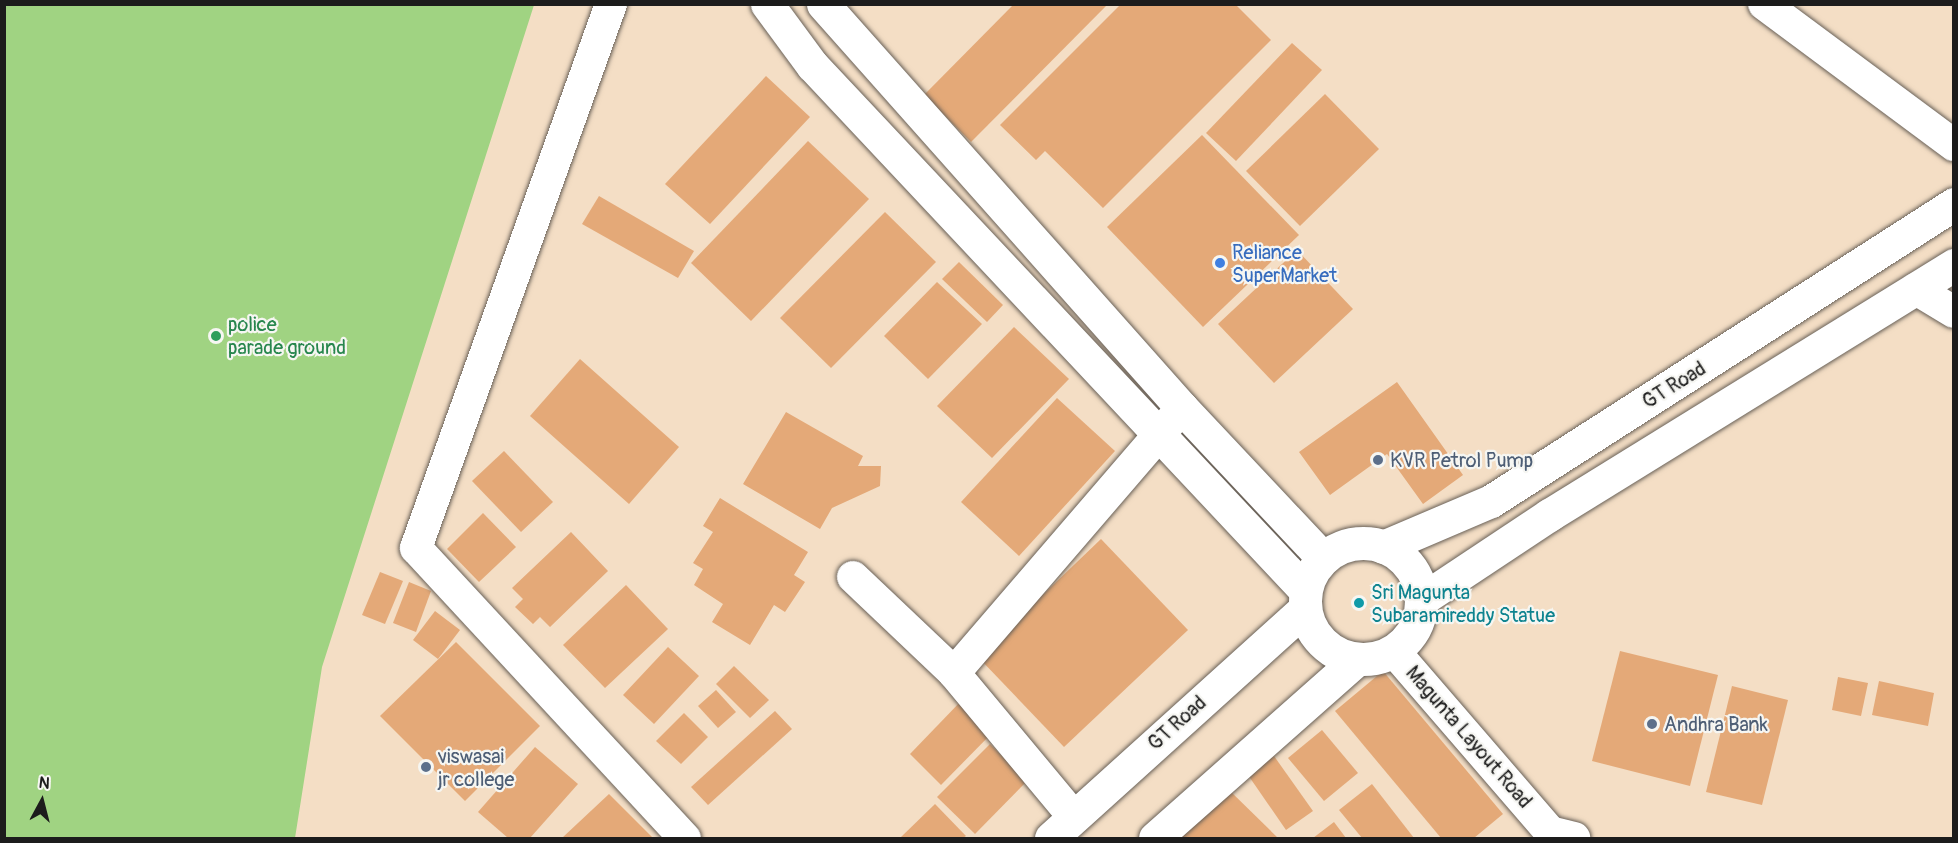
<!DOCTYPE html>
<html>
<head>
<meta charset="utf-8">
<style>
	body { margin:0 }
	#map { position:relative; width:1958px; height:843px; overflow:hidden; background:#f4dec5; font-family:Pangolin,sans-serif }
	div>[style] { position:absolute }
	.green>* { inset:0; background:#a0d382 }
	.building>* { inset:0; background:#e4a978 }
	.roads { filter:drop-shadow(0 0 2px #686057) drop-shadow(0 0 2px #686057) }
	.minor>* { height:32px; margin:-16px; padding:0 16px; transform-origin:16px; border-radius:16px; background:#fff }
	.major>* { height:33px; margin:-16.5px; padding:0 16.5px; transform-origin:16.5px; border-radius:16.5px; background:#fff }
	.major>.ring { margin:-16.5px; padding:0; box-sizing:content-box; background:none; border:33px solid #fff; border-radius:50% }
	.dots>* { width:16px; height:16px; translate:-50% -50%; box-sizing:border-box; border:3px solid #f6f6f2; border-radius:50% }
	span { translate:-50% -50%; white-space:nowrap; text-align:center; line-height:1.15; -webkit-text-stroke:4.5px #f6f6f2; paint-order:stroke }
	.shop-label { font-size:20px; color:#366cbe }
	.left { translate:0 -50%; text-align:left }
	.leisure-label { font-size:20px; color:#27864d }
	.street-label { font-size:20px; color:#1c1c1c }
	.service-label { font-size:20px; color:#4e5e75 }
	.culture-label { font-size:20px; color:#0d838f }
	.frame { position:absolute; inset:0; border:6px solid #1c1c1c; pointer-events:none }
	.north { position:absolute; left:12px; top:771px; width:60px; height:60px; -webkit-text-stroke:4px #f6f6f2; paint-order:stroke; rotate:7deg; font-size:16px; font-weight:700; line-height:24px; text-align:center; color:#1c1c1c }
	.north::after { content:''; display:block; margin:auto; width:21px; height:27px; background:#1c1c1c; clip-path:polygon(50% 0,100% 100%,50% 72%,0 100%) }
</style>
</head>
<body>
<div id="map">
	<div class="green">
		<i style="clip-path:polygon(5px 4px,534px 5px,322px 667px,295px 838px,5px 838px)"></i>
	</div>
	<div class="building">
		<i style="clip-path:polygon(1014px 4px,1108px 4px,971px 142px,924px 95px)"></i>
		<i style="clip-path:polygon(1121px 4px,1235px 4px,1271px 40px,1103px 208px,1045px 151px,1036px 160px,1000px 125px)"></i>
		<i style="clip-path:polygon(1292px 43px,1322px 70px,1236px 161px,1206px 133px)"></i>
		<i style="clip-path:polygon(766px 76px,810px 117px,710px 224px,665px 184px)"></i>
		<i style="clip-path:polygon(1325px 94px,1379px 149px,1300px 226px,1246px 171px)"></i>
		<i style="clip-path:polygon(1202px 135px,1299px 235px,1203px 327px,1107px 227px)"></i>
		<i style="clip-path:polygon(808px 141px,869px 199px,751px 321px,691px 263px)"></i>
		<i style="clip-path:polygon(599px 196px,694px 251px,678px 278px,582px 224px)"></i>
		<i style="clip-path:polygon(885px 212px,936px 262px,831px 368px,780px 318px)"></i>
		<i style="clip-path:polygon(1297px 250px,1353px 309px,1274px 383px,1218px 324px)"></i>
		<i style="clip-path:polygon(959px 262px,1003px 305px,987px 322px,942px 279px)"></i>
		<i style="clip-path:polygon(937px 282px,982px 324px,928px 379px,884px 336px)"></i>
		<i style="clip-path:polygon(1014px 327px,1069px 379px,992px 458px,937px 406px)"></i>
		<i style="clip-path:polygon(580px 359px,679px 447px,629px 504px,530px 416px)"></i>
		<i style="clip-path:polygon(1397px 382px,1463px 475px,1423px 504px,1387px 454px,1330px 495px,1299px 452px)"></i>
		<i style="clip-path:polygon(1057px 398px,1115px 451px,1019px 556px,961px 502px)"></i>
		<i style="clip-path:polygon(786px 412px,863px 456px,858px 466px,881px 466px,880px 486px,832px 508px,820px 529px,743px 484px)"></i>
		<i style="clip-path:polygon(504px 451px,553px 502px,521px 532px,472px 481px)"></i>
		<i style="clip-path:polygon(720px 498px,808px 552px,794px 575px,805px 582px,785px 612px,774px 605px,750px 645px,712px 622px,723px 604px,694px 585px,703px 569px,693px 563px,713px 532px,703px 526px)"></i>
		<i style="clip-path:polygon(483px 513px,516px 547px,479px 582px,447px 549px)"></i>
		<i style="clip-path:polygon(571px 532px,608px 571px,550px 627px,540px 617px,533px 624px,515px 607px,523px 599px,512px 588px)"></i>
		<i style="clip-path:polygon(1101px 539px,1188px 630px,1064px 747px,978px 657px)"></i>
		<i style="clip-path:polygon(380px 572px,403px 581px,385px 624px,362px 615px)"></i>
		<i style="clip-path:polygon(409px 582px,431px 591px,416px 632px,393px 623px)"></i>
		<i style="clip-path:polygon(626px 585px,668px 629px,605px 688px,563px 645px)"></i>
		<i style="clip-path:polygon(435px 611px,460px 630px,438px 659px,413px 640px)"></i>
		<i style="clip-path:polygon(456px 642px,540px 726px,465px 801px,380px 716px)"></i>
		<i style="clip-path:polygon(668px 647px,699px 676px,654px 724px,623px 695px)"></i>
		<i style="clip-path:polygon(1620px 651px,1718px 675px,1690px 786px,1592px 761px)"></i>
		<i style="clip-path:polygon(734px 666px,769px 700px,750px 718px,716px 684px)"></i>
		<i style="clip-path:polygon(1383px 671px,1503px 814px,1474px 838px,1441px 838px,1335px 711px)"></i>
		<i style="clip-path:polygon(1838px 677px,1868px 683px,1861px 716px,1832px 710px)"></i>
		<i style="clip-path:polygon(1879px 681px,1934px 693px,1928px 726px,1872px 715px)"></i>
		<i style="clip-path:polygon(1732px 686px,1788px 700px,1762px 805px,1706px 792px)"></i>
		<i style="clip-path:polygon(716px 690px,736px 712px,718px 728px,698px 706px)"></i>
		<i style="clip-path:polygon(963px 699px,995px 730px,941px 785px,910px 754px)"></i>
		<i style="clip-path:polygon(775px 711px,792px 729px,708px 805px,691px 787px)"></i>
		<i style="clip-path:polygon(684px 713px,708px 737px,681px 764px,656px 741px)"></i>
		<i style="clip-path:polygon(1322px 730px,1358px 773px,1324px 801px,1288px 758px)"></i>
		<i style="clip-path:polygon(990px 744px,1027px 781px,975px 834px,937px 797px)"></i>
		<i style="clip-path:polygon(535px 747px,578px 784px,530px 838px,508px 838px,478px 812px)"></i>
		<i style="clip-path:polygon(1274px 756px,1313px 811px,1286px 830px,1248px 775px)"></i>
		<i style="clip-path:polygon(1372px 784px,1414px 838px,1362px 838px,1339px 810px)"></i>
		<i style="clip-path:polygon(1227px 788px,1278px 838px,1176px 838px)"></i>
		<i style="clip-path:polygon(609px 794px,653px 838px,562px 838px)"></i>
		<i style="clip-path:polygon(935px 804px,966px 836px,963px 838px,900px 838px)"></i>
		<i style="clip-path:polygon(1334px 822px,1346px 838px,1313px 838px)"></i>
	</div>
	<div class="roads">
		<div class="minor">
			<i style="left:611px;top:4px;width:578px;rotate:109.72deg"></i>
			<i style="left:416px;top:548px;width:396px;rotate:47.2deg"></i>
			<i style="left:1764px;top:4px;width:237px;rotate:36.6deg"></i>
			<i style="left:1916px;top:289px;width:44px;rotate:31.2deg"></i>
			<i style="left:853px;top:577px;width:139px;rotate:43.5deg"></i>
			<i style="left:954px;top:673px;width:186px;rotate:50.2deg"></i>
			<i style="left:1394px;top:651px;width:239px;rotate:49.2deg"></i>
			<i style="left:1550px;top:832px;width:25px;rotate:14deg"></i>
			<i style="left:954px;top:673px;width:350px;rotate:-49.3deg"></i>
		</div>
		<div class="major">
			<i style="left:767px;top:4px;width:76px;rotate:53.6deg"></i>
			<i style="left:812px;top:65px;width:720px;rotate:46.8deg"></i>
			<i style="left:823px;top:4px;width:540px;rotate:48.38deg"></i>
			<i style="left:1182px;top:408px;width:206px;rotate:46.8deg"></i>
			<i class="ring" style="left:1305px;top:543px;width:83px;height:83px"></i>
			<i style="left:1383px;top:547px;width:117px;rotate:-23.1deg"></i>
			<i style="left:1491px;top:501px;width:550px;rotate:-32.68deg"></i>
			<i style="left:1421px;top:600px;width:154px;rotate:-33.6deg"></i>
			<i style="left:1549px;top:515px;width:476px;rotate:-31.7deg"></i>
			<i style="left:1051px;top:838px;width:341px;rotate:-42.1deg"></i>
			<i style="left:1155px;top:838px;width:268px;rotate:-41.5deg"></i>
		</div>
	</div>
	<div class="dots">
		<i style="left:1220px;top:263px;background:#3f7fe0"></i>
		<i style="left:216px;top:336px;background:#2e9e5b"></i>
		<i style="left:1378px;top:460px;background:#5c6f8a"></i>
		<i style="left:1359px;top:603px;background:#0f9aa8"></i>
		<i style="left:1652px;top:724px;background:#5c6f8a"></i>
		<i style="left:426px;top:767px;background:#5c6f8a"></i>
	</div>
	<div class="shop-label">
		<span class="left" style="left:1232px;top:264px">Reliance<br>SuperMarket</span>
	</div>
	<div class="leisure-label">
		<span class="left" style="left:228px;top:336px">police<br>parade ground</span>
	</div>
	<div class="street-label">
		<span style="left:1674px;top:385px;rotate:-32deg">GT Road</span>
		<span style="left:1177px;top:723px;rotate:-42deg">GT Road</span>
		<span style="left:1469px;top:737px;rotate:49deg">Magunta Layout Road</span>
	</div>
	<div class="service-label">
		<span class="left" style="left:1390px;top:460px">KVR Petrol Pump</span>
		<span class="left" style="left:1664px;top:724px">Andhra Bank</span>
		<span class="left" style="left:438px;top:768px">viswasai<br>jr college</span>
	</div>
	<div class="culture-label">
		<span class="left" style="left:1371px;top:604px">Sri Magunta<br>Subaramireddy Statue</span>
	</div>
	<div class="frame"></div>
	<div class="north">N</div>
</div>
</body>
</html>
